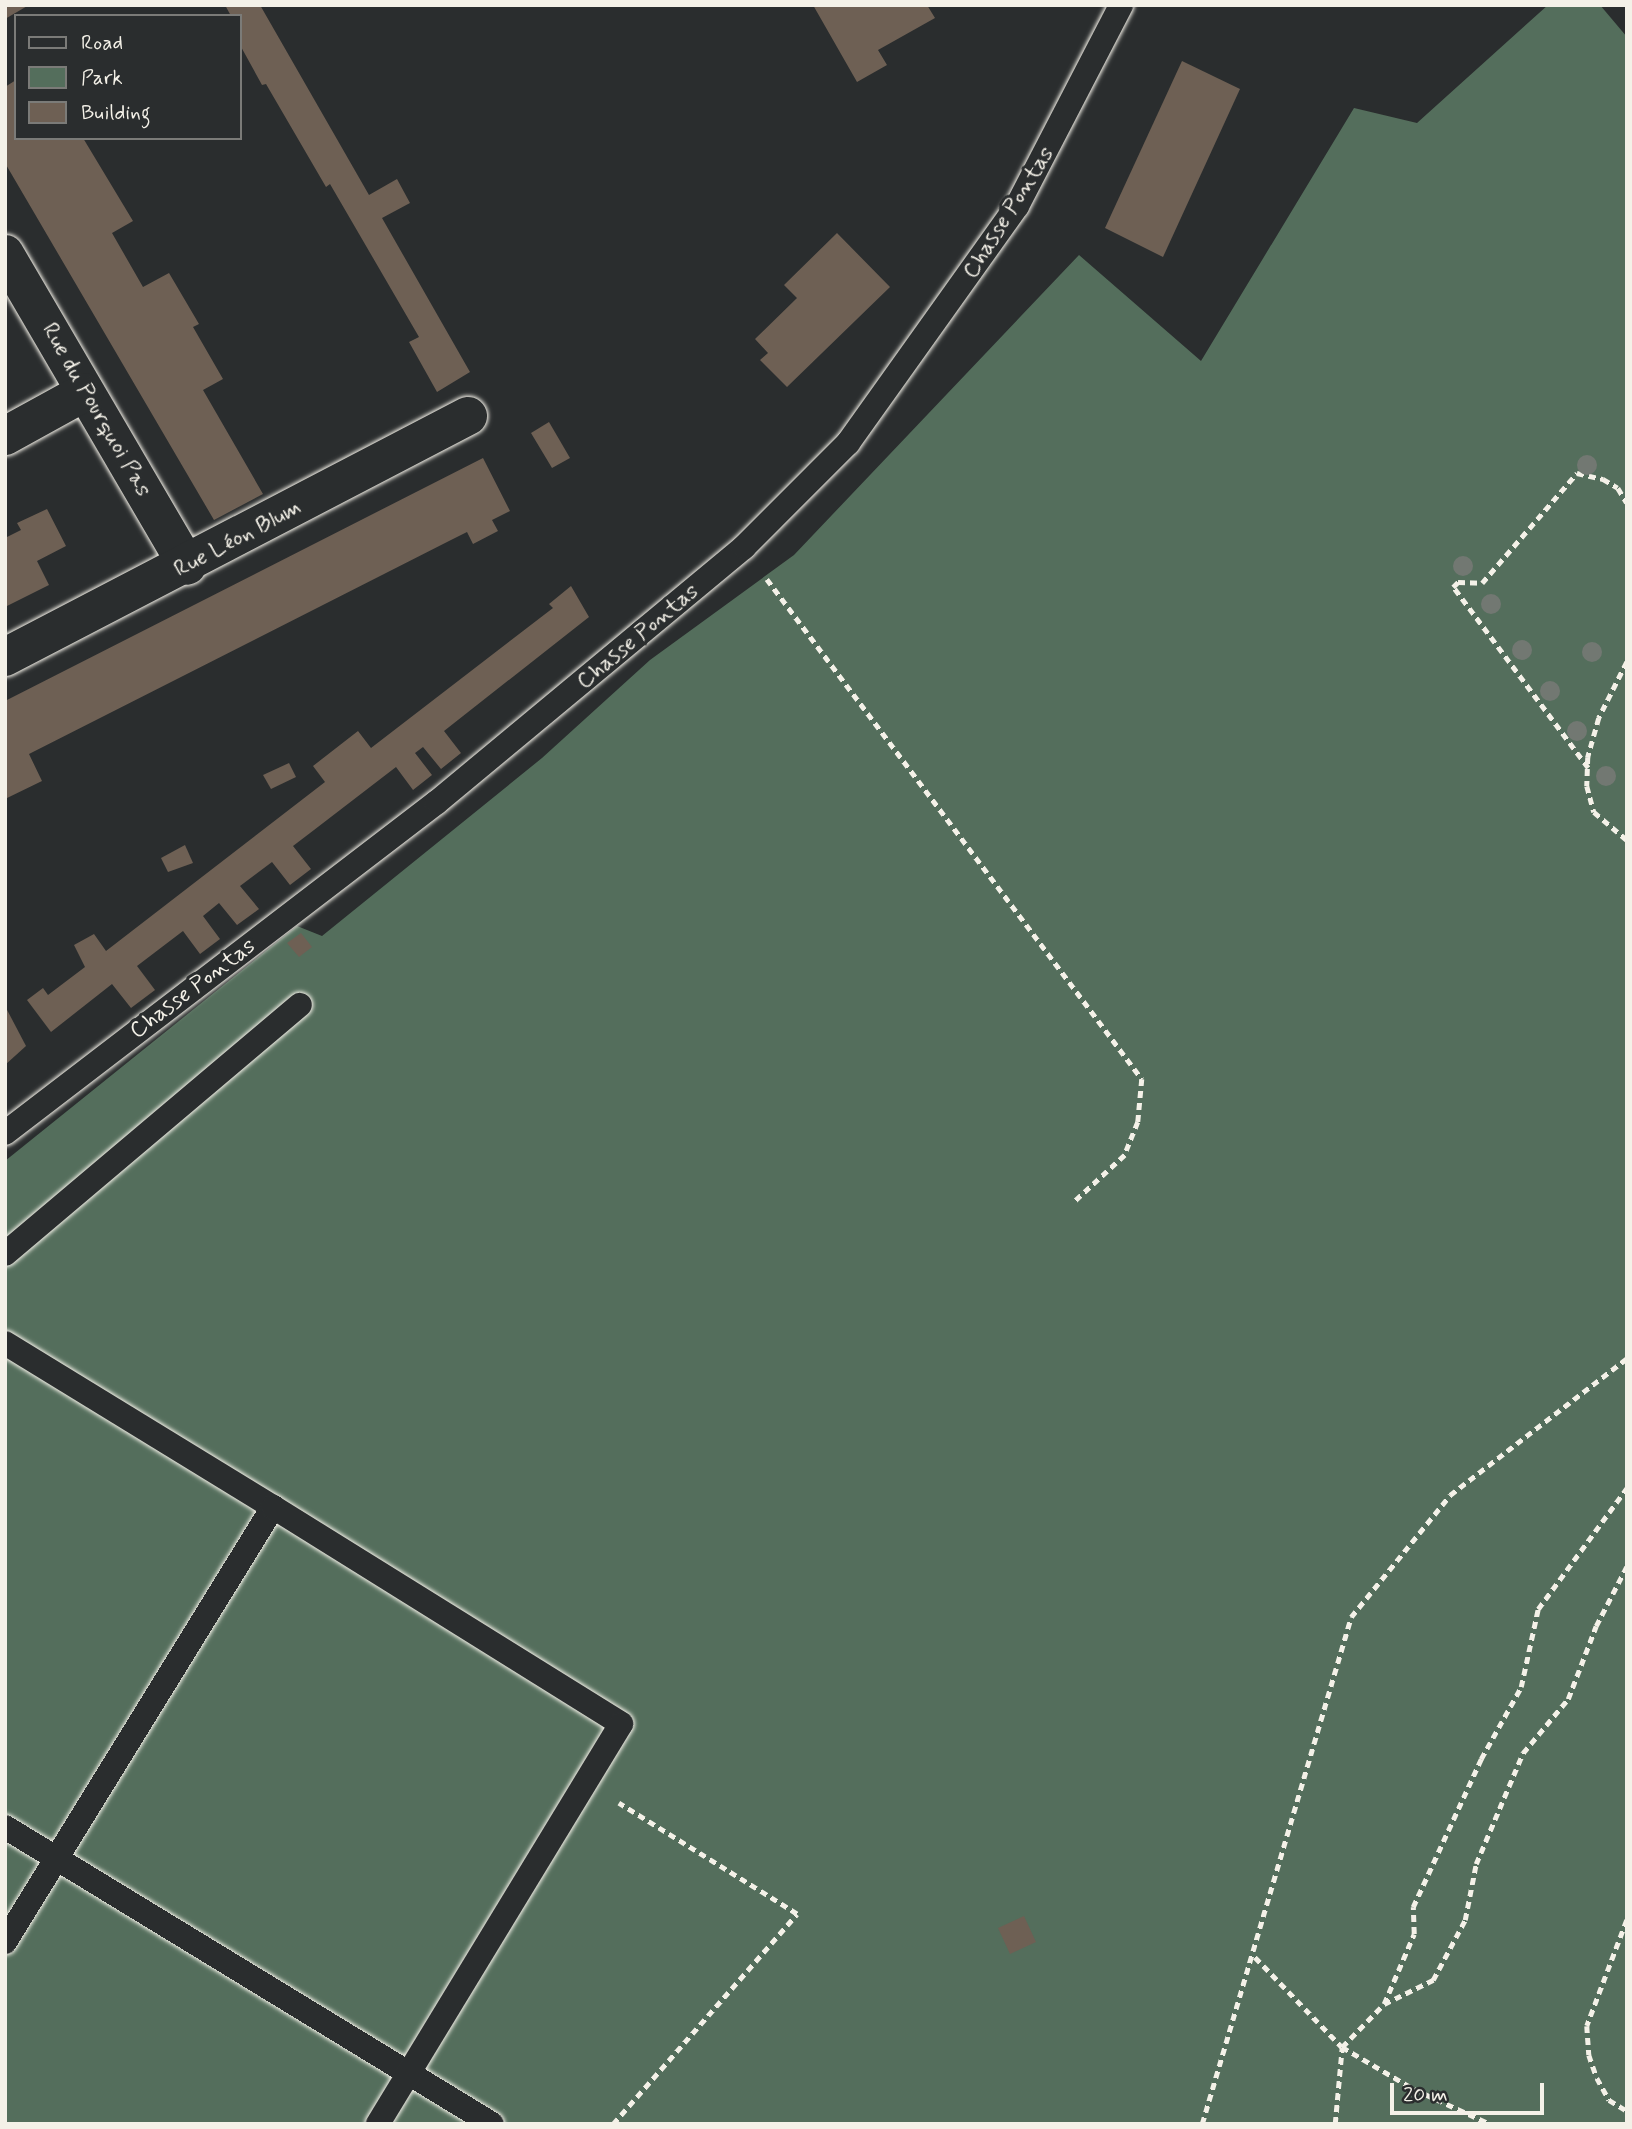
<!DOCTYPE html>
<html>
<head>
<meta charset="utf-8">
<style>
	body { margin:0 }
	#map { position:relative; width:1632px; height:2129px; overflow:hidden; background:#2a2d2e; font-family:Mynerve,sans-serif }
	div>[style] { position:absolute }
	.green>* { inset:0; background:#546e5c }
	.building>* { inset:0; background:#6e6054 }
	.path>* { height:4.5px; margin-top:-2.25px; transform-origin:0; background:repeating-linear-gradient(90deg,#f4f1e8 0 7px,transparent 0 12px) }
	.roads { filter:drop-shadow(0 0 2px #f4f1e8) drop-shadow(0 0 2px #f4f1e8) }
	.lane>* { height:24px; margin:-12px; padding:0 12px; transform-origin:12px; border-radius:12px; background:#2a2d2e }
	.street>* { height:38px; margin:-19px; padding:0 19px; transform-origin:19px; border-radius:19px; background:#2a2d2e }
	.trees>* { width:20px; height:20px; margin:-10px; border-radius:50%; background:#727872 }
	span { translate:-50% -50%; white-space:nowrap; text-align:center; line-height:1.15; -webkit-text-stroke:6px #2a2d2e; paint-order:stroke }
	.street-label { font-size:23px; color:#f4f1e8 }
	.frame { position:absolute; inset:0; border:7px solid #f4f1e8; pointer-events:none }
	.legend { position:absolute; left:14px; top:14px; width:228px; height:126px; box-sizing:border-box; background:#2a2d2e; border:2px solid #7b7b78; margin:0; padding:9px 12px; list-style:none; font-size:21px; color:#f4f1e8 }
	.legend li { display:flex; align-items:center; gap:14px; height:35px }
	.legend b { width:35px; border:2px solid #7b7b78 }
	.scale { position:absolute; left:1390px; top:2083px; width:154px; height:32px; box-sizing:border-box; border:4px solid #f4f1e8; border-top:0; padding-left:9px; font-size:21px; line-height:24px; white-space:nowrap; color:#f4f1e8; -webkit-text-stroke:5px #2a2d2e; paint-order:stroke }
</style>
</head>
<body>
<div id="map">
	<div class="green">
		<i style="clip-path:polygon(1548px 5px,1600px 5px,1627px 37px,1627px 2124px,5px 2124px,5px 1161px,297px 926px,322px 936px,542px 758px,650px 660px,794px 555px,1079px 255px,1201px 361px,1354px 108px,1417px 123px)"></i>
	</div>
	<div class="building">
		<i style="clip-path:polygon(5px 5px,29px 5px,5px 19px)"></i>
		<i style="clip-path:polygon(225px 5px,260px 5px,369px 195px,397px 179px,410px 203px,382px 218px,470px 372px,437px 392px,409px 342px,419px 337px,330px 184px,326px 187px,266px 84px,262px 85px,240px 45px,240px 16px,231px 16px)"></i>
		<i style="clip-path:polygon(813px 5px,927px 5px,935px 18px,878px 50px,887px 65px,857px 82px)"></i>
		<i style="clip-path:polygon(1182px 61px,1240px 89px,1163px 257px,1105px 228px)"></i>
		<i style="clip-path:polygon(16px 80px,16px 138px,83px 138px,133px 221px,112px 233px,143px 287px,169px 273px,199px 324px,193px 327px,223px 379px,203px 390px,263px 494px,214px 520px,5px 163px,5px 87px)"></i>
		<i style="clip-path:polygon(837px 233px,890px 287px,787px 387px,760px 360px,768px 353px,755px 339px,797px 298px,784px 285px)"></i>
		<i style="clip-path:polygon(549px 422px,570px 458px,552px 468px,531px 433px)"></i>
		<i style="clip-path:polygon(483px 458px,510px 511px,492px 520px,498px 531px,473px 544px,467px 532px,451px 540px,29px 754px,42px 781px,5px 799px,5px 701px)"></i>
		<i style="clip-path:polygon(47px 509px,66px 546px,37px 561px,49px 585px,5px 607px,5px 538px,21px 530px,17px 523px)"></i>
		<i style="clip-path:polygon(571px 586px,589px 617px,444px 731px,461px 753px,441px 769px,423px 747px,415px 753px,432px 775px,413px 790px,396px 767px,314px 830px,293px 846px,311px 869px,290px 885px,272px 862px,240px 886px,259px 909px,237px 925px,219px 903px,203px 916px,220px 939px,200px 954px,183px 931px,137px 966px,155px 990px,131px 1008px,112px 984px,51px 1032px,27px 1000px,43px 988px,48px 995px,85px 967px,74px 945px,94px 934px,106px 951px,325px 782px,313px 766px,358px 731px,371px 748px,553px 608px,549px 604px)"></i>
		<i style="clip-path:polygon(289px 763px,296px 777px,271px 789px,263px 775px)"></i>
		<i style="clip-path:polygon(185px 845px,193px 863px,168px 872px,161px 858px)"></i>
		<i style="clip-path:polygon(301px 933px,312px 947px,299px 957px,287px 943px)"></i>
		<i style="clip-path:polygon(5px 1006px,26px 1046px,5px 1065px)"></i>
		<i style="clip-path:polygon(1024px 1916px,1036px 1942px,1010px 1954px,998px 1928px)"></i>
	</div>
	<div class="path">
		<i style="left:767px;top:579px;width:625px;rotate:53.13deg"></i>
		<i style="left:1142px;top:1079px;width:43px;rotate:95.3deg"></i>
		<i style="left:1138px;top:1122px;width:35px;rotate:112deg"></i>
		<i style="left:1125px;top:1155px;width:69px;rotate:137.3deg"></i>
		<i style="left:1627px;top:662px;width:63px;rotate:116.6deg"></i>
		<i style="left:1599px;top:718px;width:41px;rotate:105.8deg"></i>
		<i style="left:1588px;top:757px;width:29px;rotate:92deg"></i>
		<i style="left:1587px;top:786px;width:27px;rotate:75deg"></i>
		<i style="left:1594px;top:812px;width:43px;rotate:40.3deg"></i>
		<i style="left:1588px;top:768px;width:226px;rotate:-126.7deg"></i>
		<i style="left:1453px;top:587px;width:7px;rotate:-45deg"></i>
		<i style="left:1458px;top:582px;width:24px;rotate:2deg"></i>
		<i style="left:1482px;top:583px;width:145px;rotate:-49.2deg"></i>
		<i style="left:1577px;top:473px;width:27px;rotate:13deg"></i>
		<i style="left:1603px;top:479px;width:17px;rotate:31deg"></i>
		<i style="left:1618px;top:488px;width:17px;rotate:59deg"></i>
		<i style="left:1627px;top:1920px;width:113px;rotate:110.7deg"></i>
		<i style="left:1587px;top:2026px;width:29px;rotate:86deg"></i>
		<i style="left:1589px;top:2055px;width:24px;rotate:71deg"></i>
		<i style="left:1597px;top:2078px;width:25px;rotate:61deg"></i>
		<i style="left:1609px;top:2100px;width:21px;rotate:31deg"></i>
		<i style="left:1255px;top:1957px;width:125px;rotate:46deg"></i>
		<i style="left:1342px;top:2047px;width:83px;rotate:30.3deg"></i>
		<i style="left:1414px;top:2089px;width:84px;rotate:24.7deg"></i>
		<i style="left:1384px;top:2004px;width:55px;rotate:-26.1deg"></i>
		<i style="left:1433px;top:1980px;width:68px;rotate:-61.9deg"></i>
		<i style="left:1465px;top:1920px;width:57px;rotate:-78.9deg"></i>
		<i style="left:1476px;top:1864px;width:121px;rotate:-67.1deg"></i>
		<i style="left:1523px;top:1753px;width:70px;rotate:-50.2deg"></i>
		<i style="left:1568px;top:1699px;width:78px;rotate:-69deg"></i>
		<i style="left:1596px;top:1626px;width:68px;rotate:-62.7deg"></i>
		<i style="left:613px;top:2124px;width:279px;rotate:-48.8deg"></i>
		<i style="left:797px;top:1914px;width:210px;rotate:-148.1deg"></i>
		<i style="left:1202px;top:2124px;width:528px;rotate:-73.62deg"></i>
		<i style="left:1351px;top:1617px;width:157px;rotate:-50.9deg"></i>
		<i style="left:1450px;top:1495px;width:224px;rotate:-37.7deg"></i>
		<i style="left:1335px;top:2124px;width:77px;rotate:-84.8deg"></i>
		<i style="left:1342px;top:2047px;width:60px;rotate:-45.7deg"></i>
		<i style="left:1384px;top:2004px;width:76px;rotate:-66.8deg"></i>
		<i style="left:1414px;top:1934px;width:27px;rotate:-92deg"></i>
		<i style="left:1413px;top:1907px;width:163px;rotate:-65.3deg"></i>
		<i style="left:1481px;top:1759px;width:82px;rotate:-60.9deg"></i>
		<i style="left:1521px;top:1687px;width:80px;rotate:-77.7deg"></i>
		<i style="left:1538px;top:1609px;width:150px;rotate:-53.7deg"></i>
	</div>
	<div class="roads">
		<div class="lane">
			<i style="left:5px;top:1133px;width:544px;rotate:-37.46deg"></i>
			<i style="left:437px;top:802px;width:399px;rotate:-39.7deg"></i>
			<i style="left:744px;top:547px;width:147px;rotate:-45deg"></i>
			<i style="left:848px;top:443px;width:291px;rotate:-54.5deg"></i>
			<i style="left:1017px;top:206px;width:226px;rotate:-62.6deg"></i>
			<i style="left:5px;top:1254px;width:386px;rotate:-40.2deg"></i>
			<i style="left:5px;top:1343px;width:314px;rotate:31.5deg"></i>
			<i style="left:5px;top:1827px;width:570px;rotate:31.38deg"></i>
			<i style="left:5px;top:1942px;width:511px;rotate:-58.36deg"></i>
			<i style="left:273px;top:1507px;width:410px;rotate:31.9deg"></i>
			<i style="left:621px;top:1724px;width:468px;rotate:121.3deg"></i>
		</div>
		<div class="street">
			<i style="left:5px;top:254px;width:361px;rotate:59.7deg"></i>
			<i style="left:5px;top:436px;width:91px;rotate:-28.8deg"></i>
			<i style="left:5px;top:657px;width:522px;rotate:-27.5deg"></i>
		</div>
	</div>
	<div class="trees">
		<i style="left:1587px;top:465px"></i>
		<i style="left:1463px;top:566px"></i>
		<i style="left:1491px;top:604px"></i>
		<i style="left:1522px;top:650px"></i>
		<i style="left:1592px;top:652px"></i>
		<i style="left:1550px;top:691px"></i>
		<i style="left:1577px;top:731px"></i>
		<i style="left:1606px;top:776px"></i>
	</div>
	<div class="street-label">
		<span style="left:1009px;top:213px;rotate:-58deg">Chasse Pontas</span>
		<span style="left:96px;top:410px;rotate:60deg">Rue du Pourquoi Pas</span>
		<span style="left:238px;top:539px;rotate:-28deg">Rue Léon Blum</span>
		<span style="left:638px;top:637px;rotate:-40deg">Chasse Pontas</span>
		<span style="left:193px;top:989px;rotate:-37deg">Chasse Pontas</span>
	</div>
	<div class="frame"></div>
	<ul class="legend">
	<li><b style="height:9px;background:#2a2d2e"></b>Road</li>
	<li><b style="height:19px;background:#546e5c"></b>Park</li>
	<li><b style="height:19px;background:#6e6054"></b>Building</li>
	</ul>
	<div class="scale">20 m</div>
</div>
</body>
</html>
